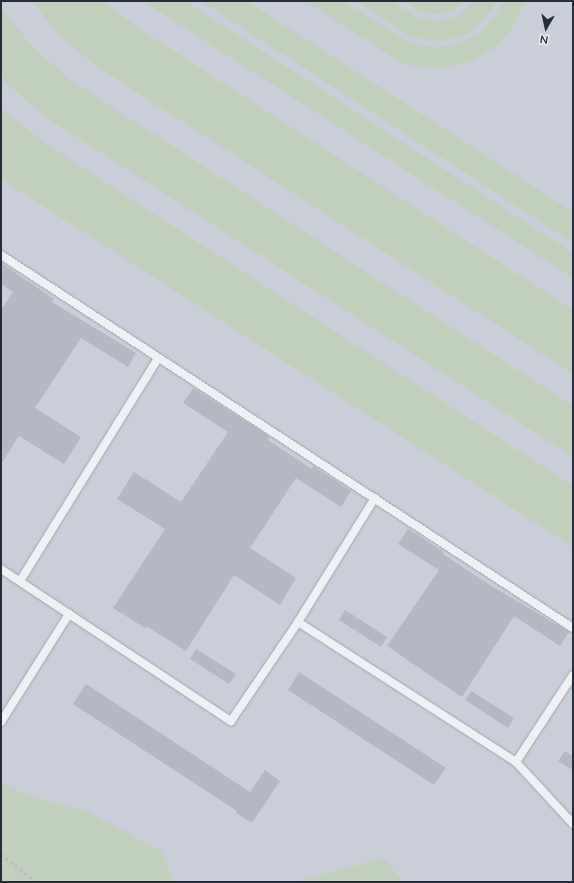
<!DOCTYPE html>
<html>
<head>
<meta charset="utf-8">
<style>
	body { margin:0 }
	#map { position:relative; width:574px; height:883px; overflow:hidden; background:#dbdfe6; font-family:Mulish,sans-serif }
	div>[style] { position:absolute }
	.built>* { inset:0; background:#c9ced8 }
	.green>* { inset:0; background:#c1d0bc }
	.building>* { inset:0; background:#b3b8c3 }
	.path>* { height:2.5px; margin-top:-1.25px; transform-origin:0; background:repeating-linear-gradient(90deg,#babdc4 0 3px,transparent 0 6px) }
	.roads { filter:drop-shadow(0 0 1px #a1a6b0) drop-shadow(0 0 1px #a1a6b0) }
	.lane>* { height:8px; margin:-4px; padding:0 4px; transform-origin:4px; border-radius:4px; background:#eef0f4 }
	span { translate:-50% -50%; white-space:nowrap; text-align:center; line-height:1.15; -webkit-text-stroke:3.5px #eaeef4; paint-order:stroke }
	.frame { position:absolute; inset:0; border:2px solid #252d3c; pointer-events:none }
	.north { position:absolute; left:526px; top:8px; width:40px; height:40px; -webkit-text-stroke:3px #eaeef4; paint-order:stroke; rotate:189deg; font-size:11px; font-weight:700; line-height:16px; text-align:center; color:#252d3c }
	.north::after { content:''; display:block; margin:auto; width:14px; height:18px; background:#252d3c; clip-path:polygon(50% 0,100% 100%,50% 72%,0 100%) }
</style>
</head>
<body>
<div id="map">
	<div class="built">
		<i style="clip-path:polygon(1px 1px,573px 1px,573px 882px,1px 882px)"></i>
	</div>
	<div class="green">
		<i style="clip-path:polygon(32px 1px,103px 1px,137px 27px,573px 310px,573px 374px,93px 64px,57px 33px)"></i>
		<i style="clip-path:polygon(143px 1px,185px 1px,573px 253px,573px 278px)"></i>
		<i style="clip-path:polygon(201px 1px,247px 1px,573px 212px,573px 243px)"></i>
		<i style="clip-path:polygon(306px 1px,343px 1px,410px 43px,434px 48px,458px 44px,480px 33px,496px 15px,504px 1px,526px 1px,513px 27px,494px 48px,469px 62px,441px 68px,413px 66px,399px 62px)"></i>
		<i style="clip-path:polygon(356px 1px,392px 1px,418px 18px,437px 21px,455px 17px,463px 12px,474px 1px,497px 1px,484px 20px,467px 34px,456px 38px,434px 41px,412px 37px)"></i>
		<i style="clip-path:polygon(404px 1px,466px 1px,452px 11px,436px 14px,421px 12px)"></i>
		<i style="clip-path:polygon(1px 7px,31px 45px,69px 79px,573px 406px,573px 457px,41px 114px,1px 78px)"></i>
		<i style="clip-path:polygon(1px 108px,45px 143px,573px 486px,573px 547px,1px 179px)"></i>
		<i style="clip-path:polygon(1px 782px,27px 795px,86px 811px,160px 850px,175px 882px,1px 882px)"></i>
		<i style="clip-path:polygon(383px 858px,404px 882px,295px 882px)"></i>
	</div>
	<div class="building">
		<i style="clip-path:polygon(1px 263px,54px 299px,52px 302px,136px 353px,128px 367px,81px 338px,35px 408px,81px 437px,64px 464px,19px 436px,1px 464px,1px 310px,13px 292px,1px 284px)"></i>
		<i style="clip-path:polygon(193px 388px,270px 437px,268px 440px,312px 469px,313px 466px,351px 491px,341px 507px,296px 478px,250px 548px,296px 578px,280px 605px,234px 575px,186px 651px,146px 626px,145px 628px,113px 608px,165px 529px,117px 499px,134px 472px,181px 502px,228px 432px,183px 403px)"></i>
		<i style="clip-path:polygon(408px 529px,444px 552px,443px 554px,490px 585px,569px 632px,560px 646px,514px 616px,462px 697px,387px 646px,439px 570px,398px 544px)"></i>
		<i style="clip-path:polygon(345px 610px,387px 637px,381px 647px,339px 620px)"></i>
		<i style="clip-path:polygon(196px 649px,236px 674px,229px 684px,190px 659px)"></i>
		<i style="clip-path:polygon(299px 672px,446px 768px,434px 785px,288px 690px)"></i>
		<i style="clip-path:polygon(86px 684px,250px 792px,265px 770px,280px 781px,252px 823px,236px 813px,237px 811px,73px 704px)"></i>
		<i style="clip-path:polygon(471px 691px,514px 718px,508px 728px,465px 700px)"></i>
		<i style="clip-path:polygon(565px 751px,573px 756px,573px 770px,558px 761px)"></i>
	</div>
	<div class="path">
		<i style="left:1px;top:854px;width:45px;rotate:38.7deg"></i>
	</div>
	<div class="roads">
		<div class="lane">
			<i style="left:1px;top:255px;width:683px;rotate:33.11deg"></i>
			<i style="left:1px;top:569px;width:276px;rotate:33.5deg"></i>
			<i style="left:231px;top:721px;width:120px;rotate:-55.9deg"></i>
			<i style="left:298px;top:622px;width:259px;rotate:32.7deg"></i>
			<i style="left:516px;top:762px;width:84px;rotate:47.4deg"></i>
			<i style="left:20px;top:581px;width:262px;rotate:-58.2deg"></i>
			<i style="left:298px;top:622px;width:146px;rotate:-58.2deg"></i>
			<i style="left:1px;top:722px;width:128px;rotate:-57.8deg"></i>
			<i style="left:516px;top:762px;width:104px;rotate:-56.8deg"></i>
		</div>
	</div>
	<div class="frame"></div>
	<div class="north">N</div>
</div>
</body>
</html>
